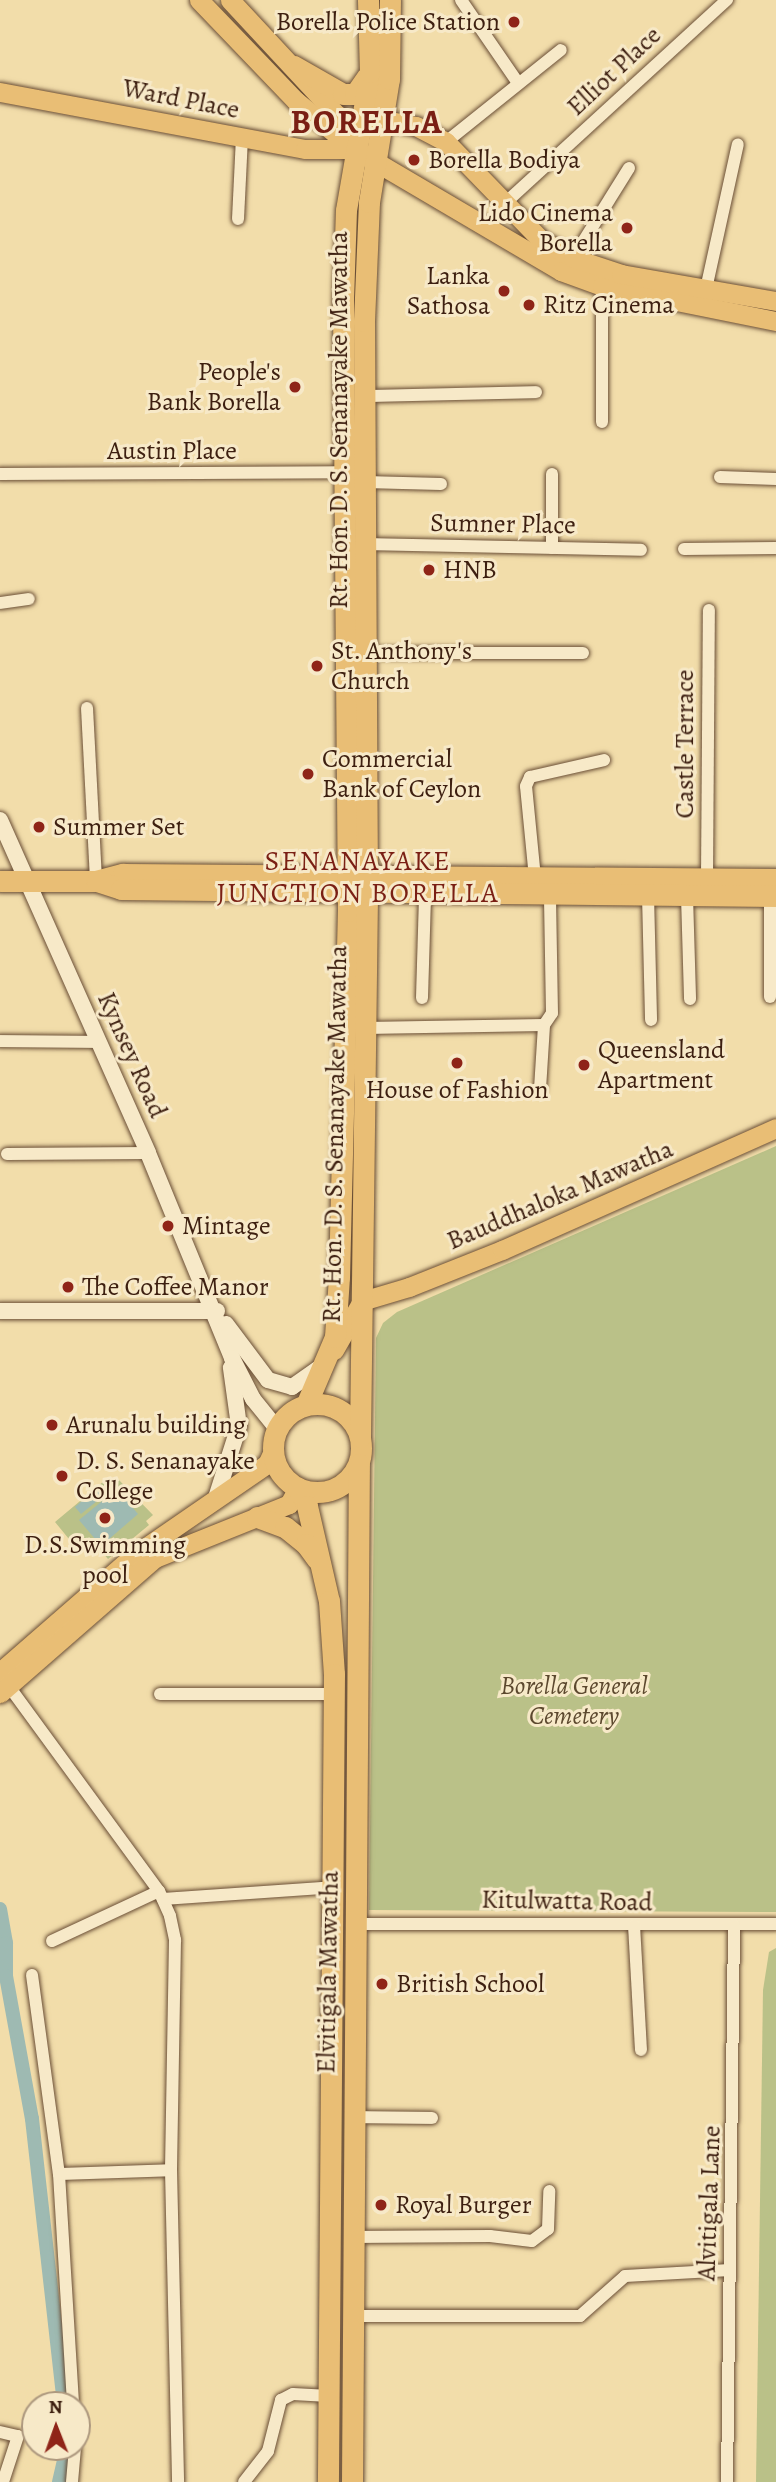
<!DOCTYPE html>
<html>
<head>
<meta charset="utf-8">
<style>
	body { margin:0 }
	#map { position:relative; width:776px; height:2482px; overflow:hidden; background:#f2ddaa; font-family:Alegreya,serif }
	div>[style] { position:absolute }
	.green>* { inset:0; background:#bac188 }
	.water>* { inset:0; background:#9ebab2 }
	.canal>* { height:14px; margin:-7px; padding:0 7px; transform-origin:7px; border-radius:7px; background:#9ebab2 }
	.roads { filter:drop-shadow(0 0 2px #6a4e36) drop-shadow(0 0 2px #6a4e36) }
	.minor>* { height:12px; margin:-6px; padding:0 6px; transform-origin:6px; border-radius:6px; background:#f7e9c8 }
	.tertiary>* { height:16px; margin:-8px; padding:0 8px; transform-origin:8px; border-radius:8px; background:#f7e9c8 }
	.primary>* { height:19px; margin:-9.5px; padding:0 9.5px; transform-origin:9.5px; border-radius:9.5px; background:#e9be75 }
	.trunk>* { height:21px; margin:-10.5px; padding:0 10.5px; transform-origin:10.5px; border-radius:10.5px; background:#e9be75 }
	.trunk>.ring { margin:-10.5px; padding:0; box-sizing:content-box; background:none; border:21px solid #e9be75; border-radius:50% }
	.dots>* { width:19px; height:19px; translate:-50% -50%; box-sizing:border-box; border:4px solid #f7e9c8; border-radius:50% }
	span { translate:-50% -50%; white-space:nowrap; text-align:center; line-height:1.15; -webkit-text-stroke:6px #f7e9c8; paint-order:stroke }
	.poi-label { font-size:26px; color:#3d1f10 }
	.right { translate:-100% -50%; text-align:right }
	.left { translate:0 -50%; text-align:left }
	.street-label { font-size:26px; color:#3d1f10 }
	.park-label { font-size:26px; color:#5c482e; font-style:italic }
	.neighbourhood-label { font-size:28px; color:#7a1f14; letter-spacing:2px }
	.district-label { font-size:33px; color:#7a1f14; font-weight:700; letter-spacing:2px }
	.north { position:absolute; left:21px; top:2391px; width:70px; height:70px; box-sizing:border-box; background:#f7e9c8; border:2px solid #ad987e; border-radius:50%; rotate:359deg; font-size:19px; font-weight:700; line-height:28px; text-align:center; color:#3d1f10 }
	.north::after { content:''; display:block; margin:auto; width:24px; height:32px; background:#8f2418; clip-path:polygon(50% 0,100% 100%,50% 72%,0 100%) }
</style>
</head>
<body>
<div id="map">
	<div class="green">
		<i style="clip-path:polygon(776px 1146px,776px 1912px,369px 1910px,376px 1338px,383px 1323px,397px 1312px)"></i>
		<i style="clip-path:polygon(117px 1478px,153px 1515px,146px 1521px,149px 1525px,108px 1559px,91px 1539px,78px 1550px,55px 1522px,104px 1481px,108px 1485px)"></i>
		<i style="clip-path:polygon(776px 1948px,776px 2482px,756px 2482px,763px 1990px,769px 1952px)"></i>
	</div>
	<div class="water">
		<i style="clip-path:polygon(100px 1485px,107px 1493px,81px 1514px,75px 1507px)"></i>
		<i style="clip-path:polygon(117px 1489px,138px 1514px,101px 1546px,79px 1520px)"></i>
	</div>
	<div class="canal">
		<i style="left:0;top:1909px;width:35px;rotate:80deg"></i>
		<i style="left:6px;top:1943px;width:33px;rotate:90deg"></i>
		<i style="left:6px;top:1976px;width:145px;rotate:79.7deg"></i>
		<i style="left:32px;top:2119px;width:288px;rotate:83.6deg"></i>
		<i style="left:59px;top:2482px;width:36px;rotate:-77deg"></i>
	</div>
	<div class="roads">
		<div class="minor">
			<i style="left:461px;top:0;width:101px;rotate:55.5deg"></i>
			<i style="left:446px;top:142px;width:147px;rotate:-38.7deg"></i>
			<i style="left:503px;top:205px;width:304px;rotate:-42.5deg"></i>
			<i style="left:238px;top:219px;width:82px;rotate:-87.2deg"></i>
			<i style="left:573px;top:258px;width:106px;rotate:-58.1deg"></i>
			<i style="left:602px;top:286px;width:136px;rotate:90deg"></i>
			<i style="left:706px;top:289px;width:148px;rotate:-77.6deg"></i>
			<i style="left:365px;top:396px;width:171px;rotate:-1.3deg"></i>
			<i style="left:0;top:474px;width:344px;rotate:-0.3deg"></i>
			<i style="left:720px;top:477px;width:56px;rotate:2deg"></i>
			<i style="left:365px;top:482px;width:76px;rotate:1.5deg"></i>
			<i style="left:364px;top:544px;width:277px;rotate:1.2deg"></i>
			<i style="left:552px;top:548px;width:74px;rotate:-90deg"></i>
			<i style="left:684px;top:549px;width:92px;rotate:-0.6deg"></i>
			<i style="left:0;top:603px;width:29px;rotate:-8deg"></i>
			<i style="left:366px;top:653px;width:217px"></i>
			<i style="left:87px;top:708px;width:173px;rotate:87deg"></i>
			<i style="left:535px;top:878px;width:92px;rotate:-95.6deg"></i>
			<i style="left:526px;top:786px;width:10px;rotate:-66deg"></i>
			<i style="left:530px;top:777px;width:76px;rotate:-12.9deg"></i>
			<i style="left:707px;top:879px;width:269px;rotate:-89.6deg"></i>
			<i style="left:648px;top:895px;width:125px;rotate:88.6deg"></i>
			<i style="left:687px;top:896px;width:103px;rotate:88.3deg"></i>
			<i style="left:770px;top:896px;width:101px;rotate:90deg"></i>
			<i style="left:422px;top:998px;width:104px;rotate:-88.3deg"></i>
			<i style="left:365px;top:1028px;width:179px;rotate:-1deg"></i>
			<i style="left:544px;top:1025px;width:14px;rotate:-56deg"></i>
			<i style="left:552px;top:1013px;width:118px;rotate:-91deg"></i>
			<i style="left:0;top:1041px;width:99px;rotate:0.6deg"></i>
			<i style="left:540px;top:1089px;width:64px;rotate:-86.4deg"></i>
			<i style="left:7px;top:1154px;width:141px;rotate:-0.4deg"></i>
			<i style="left:8px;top:1685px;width:255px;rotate:53.8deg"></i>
			<i style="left:159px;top:1891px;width:27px;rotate:66deg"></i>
			<i style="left:170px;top:1916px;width:25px;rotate:78deg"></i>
			<i style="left:175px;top:1940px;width:230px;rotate:91deg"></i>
			<i style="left:171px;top:2170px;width:312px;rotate:88.7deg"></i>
			<i style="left:160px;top:1694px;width:175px"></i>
			<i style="left:163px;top:1899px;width:170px;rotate:-4deg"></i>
			<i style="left:358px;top:1924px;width:418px"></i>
			<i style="left:634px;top:1925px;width:125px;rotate:86.8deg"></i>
			<i style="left:52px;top:1941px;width:118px;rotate:-25deg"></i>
			<i style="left:32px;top:1975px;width:201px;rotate:82.3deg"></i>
			<i style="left:59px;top:2174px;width:231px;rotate:86.5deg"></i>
			<i style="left:352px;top:2117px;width:80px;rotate:0.7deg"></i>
			<i style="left:59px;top:2174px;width:112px;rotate:-2deg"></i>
			<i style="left:351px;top:2237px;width:139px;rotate:-0.4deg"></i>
			<i style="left:490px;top:2236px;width:42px;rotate:6.8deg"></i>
			<i style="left:532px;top:2241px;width:20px;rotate:-37deg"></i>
			<i style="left:548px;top:2229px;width:38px;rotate:-88deg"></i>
			<i style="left:353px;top:2316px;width:227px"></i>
			<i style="left:580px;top:2316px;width:60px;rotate:-41.6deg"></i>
			<i style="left:625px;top:2276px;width:105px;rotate:-3.3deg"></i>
			<i style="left:0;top:2432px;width:18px;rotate:13deg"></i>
			<i style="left:18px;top:2436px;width:48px;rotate:108.1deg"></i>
			<i style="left:72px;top:2482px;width:35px;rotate:-85deg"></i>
			<i style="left:244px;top:2482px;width:39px;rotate:-52deg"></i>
			<i style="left:268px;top:2451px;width:53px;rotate:-75.7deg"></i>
			<i style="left:281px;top:2400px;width:13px;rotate:-27deg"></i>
			<i style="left:293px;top:2394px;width:36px;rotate:3deg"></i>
			<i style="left:727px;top:2482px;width:557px;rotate:-89.28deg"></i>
		</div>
		<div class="tertiary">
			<i style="left:0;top:820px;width:364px;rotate:66deg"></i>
			<i style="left:148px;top:1153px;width:222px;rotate:67.7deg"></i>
			<i style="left:232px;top:1358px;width:46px;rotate:62.9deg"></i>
			<i style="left:253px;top:1399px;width:38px;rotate:51deg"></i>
			<i style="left:0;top:1311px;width:217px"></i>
			<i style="left:226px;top:1324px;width:70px;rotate:53.1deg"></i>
			<i style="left:268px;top:1380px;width:25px;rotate:16deg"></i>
			<i style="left:292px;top:1387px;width:33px;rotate:-35deg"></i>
			<i style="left:215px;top:1501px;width:79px;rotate:-72.3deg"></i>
			<i style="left:239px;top:1426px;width:59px;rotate:-97.9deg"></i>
		</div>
		<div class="primary">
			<i style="left:199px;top:0;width:140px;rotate:46.2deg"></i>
			<i style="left:296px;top:101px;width:75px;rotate:39.6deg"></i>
			<i style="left:354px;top:149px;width:240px;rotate:30.5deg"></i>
			<i style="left:561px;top:271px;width:44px;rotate:20.1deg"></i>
			<i style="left:602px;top:286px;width:177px;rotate:11.4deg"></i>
			<i style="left:230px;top:0;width:157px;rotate:47.1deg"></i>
			<i style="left:337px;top:115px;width:22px;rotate:22deg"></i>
			<i style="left:357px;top:123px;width:33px;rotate:-3deg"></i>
			<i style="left:390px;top:121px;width:26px;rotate:11deg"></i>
			<i style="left:416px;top:126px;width:34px;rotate:28deg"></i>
			<i style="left:446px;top:142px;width:136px;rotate:45.9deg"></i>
			<i style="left:541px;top:240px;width:37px;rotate:29deg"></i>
			<i style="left:573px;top:258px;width:51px;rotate:18.4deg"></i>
			<i style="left:621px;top:274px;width:157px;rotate:9.9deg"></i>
			<i style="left:0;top:92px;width:310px;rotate:10.6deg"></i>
			<i style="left:305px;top:149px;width:49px"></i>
			<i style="left:334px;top:1350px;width:56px;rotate:-60.3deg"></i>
			<i style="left:362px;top:1301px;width:49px;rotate:-16.6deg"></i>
			<i style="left:409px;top:1287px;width:100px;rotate:-21.7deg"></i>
			<i style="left:502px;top:1250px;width:300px;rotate:-24deg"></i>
			<i style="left:0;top:1672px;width:176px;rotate:-41.1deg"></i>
			<i style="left:133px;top:1556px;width:163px;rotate:-34.5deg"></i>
			<i style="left:267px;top:1464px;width:14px;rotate:-65deg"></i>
			<i style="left:0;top:1693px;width:206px;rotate:-41.1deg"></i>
			<i style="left:155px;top:1558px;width:144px;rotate:-21.9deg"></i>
			<i style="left:289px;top:1504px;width:18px;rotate:-61deg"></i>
		</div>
		<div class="trunk">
			<i style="left:294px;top:66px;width:56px;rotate:29.7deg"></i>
			<i style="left:343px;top:94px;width:12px"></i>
			<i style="left:355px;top:94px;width:21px;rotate:-55deg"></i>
			<i style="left:0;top:881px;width:96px"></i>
			<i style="left:96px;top:881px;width:28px;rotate:-15deg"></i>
			<i style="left:123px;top:874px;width:653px;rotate:0.44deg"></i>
			<i style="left:97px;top:881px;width:25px;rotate:18deg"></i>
			<i style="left:121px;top:889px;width:655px;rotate:0.61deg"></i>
			<i class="ring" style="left:273px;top:1404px;width:67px;height:67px"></i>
			<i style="left:306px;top:1405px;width:74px;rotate:-66.9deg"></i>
			<i style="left:335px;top:1337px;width:60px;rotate:-86.2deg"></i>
			<i style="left:339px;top:1277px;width:366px;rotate:-88.6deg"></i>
			<i style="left:348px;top:911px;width:611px;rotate:-90.47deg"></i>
			<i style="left:343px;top:300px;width:90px;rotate:-88.1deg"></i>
			<i style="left:346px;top:210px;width:140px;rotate:-80.1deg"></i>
			<i style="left:370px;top:72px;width:72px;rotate:-91.6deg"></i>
			<i style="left:360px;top:1437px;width:545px;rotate:-89.26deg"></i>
			<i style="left:367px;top:892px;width:571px;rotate:-90.3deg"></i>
			<i style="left:364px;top:321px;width:119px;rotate:-87.6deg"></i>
			<i style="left:369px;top:202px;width:125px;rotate:-80.8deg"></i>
			<i style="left:389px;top:79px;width:79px;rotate:-89.3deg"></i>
			<i style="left:298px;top:1488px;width:20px;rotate:63deg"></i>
			<i style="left:307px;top:1506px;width:98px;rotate:77deg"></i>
			<i style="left:329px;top:1601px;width:73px;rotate:86.1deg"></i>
			<i style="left:334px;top:1674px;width:808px;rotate:90.43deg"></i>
			<i style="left:257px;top:1517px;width:30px;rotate:20deg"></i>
			<i style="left:285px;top:1527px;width:27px;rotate:39deg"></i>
			<i style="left:306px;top:1544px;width:19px;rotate:54deg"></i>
			<i style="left:352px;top:2482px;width:1018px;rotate:-89.61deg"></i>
		</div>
	</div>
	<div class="dots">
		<i style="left:514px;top:22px;background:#8f2418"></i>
		<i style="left:414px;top:160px;background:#8f2418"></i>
		<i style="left:627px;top:228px;background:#8f2418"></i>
		<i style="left:504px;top:291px;background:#8f2418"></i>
		<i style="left:529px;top:305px;background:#8f2418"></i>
		<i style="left:295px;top:387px;background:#8f2418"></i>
		<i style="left:429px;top:570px;background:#8f2418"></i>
		<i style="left:317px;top:666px;background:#8f2418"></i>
		<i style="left:308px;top:774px;background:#8f2418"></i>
		<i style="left:39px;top:827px;background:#8f2418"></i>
		<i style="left:457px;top:1063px;background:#8f2418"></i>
		<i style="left:584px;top:1065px;background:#8f2418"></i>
		<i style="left:168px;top:1226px;background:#8f2418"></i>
		<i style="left:68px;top:1287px;background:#8f2418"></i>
		<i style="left:52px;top:1425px;background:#8f2418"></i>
		<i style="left:62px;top:1476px;background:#8f2418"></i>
		<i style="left:105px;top:1518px;background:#8f2418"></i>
		<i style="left:382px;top:1984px;background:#8f2418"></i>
		<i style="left:381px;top:2205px;background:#8f2418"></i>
	</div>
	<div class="poi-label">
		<span class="right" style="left:500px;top:22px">Borella Police Station</span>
		<span class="left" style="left:428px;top:160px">Borella Bodiya</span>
		<span class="right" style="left:613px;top:228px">Lido Cinema<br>Borella</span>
		<span class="right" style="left:490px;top:291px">Lanka<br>Sathosa</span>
		<span class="left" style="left:543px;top:305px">Ritz Cinema</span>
		<span class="right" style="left:281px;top:387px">People's<br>Bank Borella</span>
		<span class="left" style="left:443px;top:570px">HNB</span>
		<span class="left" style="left:331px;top:666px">St. Anthony's<br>Church</span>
		<span class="left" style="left:322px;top:774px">Commercial<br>Bank of Ceylon</span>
		<span class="left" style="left:53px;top:827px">Summer Set</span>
		<span class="left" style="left:598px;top:1065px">Queensland<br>Apartment</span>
		<span style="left:457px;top:1090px">House of Fashion</span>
		<span class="left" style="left:182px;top:1226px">Mintage</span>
		<span class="left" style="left:82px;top:1287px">The Coffee Manor</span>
		<span class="left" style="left:66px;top:1425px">Arunalu building</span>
		<span class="left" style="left:76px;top:1476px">D. S. Senanayake<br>College</span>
		<span style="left:105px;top:1560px">D.S.Swimming<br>pool</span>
		<span class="left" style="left:396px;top:1984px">British School</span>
		<span class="left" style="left:395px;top:2205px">Royal Burger</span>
	</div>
	<div class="street-label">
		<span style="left:614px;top:71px;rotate:-43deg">Elliot Place</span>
		<span style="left:181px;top:99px;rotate:11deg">Ward Place</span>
		<span style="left:339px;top:420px;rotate:-90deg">Rt. Hon. D. S. Senanayake Mawatha</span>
		<span style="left:172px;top:451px">Austin Place</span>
		<span style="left:503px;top:524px;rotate:1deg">Sumner Place</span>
		<span style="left:685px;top:744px;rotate:-90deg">Castle Terrace</span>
		<span style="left:132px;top:1055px;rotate:66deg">Kynsey Road</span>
		<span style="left:335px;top:1134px;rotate:-89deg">Rt. Hon. D. S. Senanayake Mawatha</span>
		<span style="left:560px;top:1195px;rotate:-23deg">Bauddhaloka Mawatha</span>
		<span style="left:567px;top:1901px;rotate:1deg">Kitulwatta Road</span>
		<span style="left:328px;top:1972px;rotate:-89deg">Elvitigala Mawatha</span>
		<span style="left:709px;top:2203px;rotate:-88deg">Alvitigala Lane</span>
	</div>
	<div class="park-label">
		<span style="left:574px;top:1701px">Borella General<br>Cemetery</span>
	</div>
	<div class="neighbourhood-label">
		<span style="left:358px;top:877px">SENANAYAKE<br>JUNCTION BORELLA</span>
	</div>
	<div class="district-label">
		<span style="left:367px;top:122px">BORELLA</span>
	</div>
	<div class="north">N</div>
</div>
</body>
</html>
